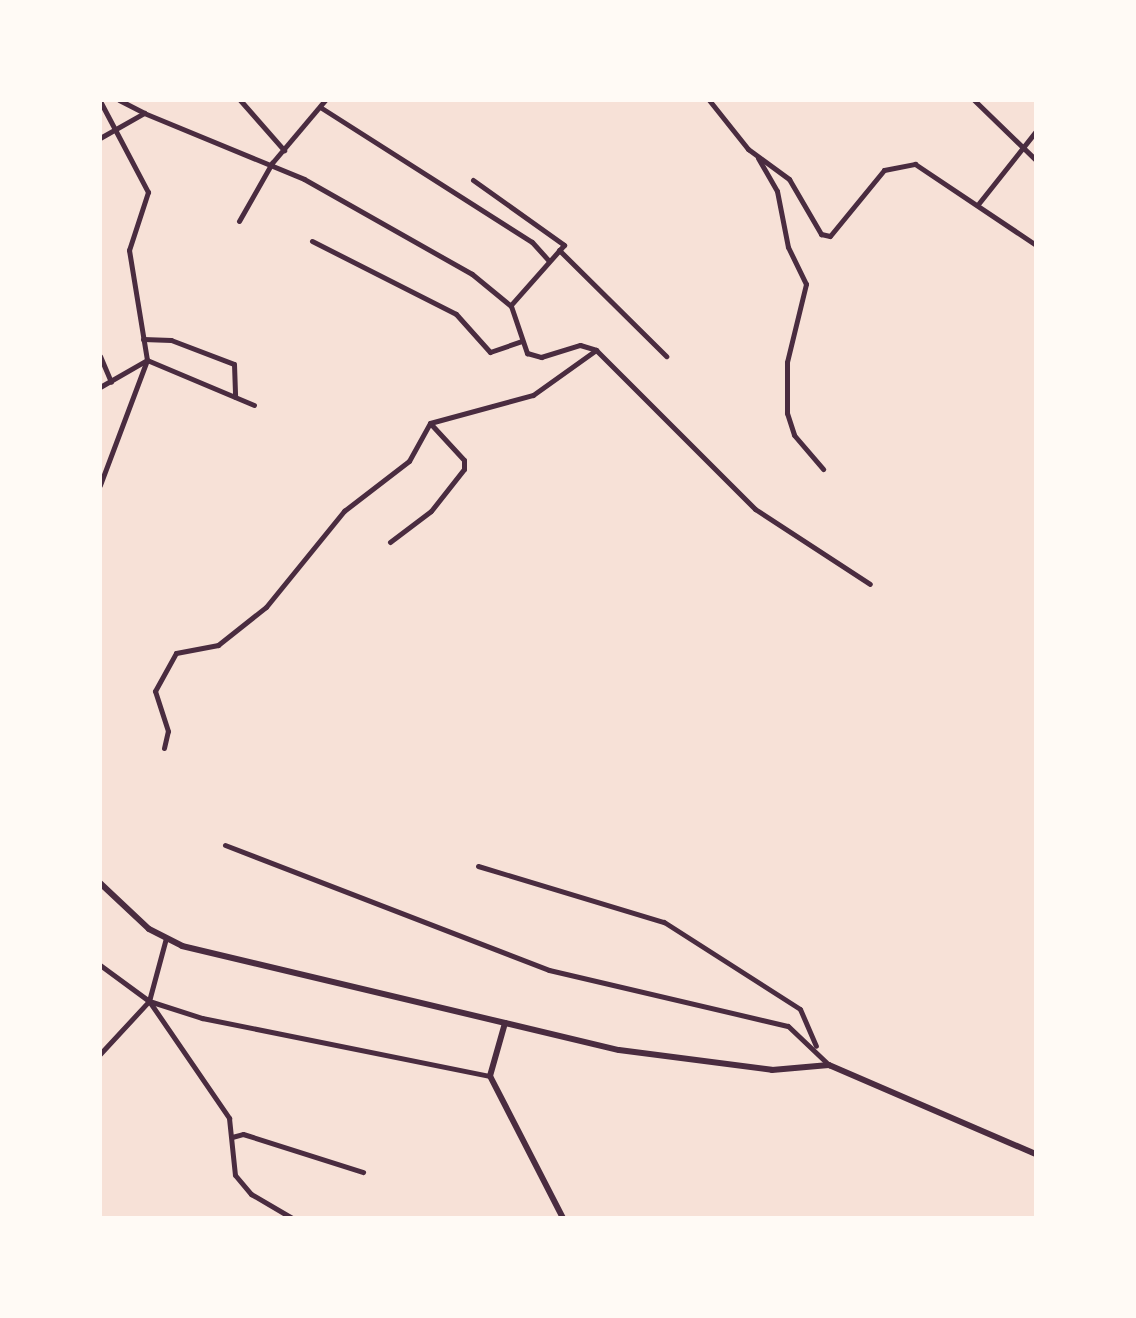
<!DOCTYPE html>
<html>
<head>
<meta charset="utf-8">
<style>
	body { margin:0 }
	#map { position:relative; width:1136px; height:1318px; overflow:hidden; background:#f7e1d7; font-family:Roboto,sans-serif }
	div>[style] { position:absolute }
	.minor>* { height:5px; margin:-2.5px; padding:0 2.5px; transform-origin:2.5px; border-radius:2.5px; background:#4a2c40 }
	.tertiary>* { height:6px; margin:-3px; padding:0 3px; transform-origin:3px; border-radius:3px; background:#4a2c40 }
	span { translate:-50% -50%; white-space:nowrap; text-align:center; line-height:1.15; -webkit-text-stroke:9px #fffaf5; paint-order:stroke }
	.frame { position:absolute; inset:0; border:102px solid #fffaf5; pointer-events:none }
</style>
</head>
<body>
<div id="map">
	<div class="minor">
		<i style="left:119px;top:100px;width:28px;rotate:27deg"></i>
		<i style="left:240px;top:100px;width:67px;rotate:48.7deg"></i>
		<i style="left:709px;top:100px;width:63px;rotate:51.5deg"></i>
		<i style="left:748px;top:149px;width:51px;rotate:36.2deg"></i>
		<i style="left:789px;top:179px;width:64px;rotate:59.8deg"></i>
		<i style="left:821px;top:234px;width:9px;rotate:13deg"></i>
		<i style="left:830px;top:236px;width:85px;rotate:-50.7deg"></i>
		<i style="left:884px;top:170px;width:32px;rotate:-11deg"></i>
		<i style="left:915px;top:164px;width:146px;rotate:33.8deg"></i>
		<i style="left:974px;top:100px;width:86px;rotate:44.1deg"></i>
		<i style="left:100px;top:101px;width:103px;rotate:62.2deg"></i>
		<i style="left:148px;top:192px;width:61px;rotate:108.1deg"></i>
		<i style="left:129px;top:250px;width:111px;rotate:80.7deg"></i>
		<i style="left:147px;top:360px;width:134px;rotate:110.6deg"></i>
		<i style="left:320px;top:107px;width:251px;rotate:32.5deg"></i>
		<i style="left:532px;top:242px;width:25px;rotate:48deg"></i>
		<i style="left:100px;top:138px;width:51px;rotate:-29.6deg"></i>
		<i style="left:144px;top:113px;width:173px;rotate:22.4deg"></i>
		<i style="left:304px;top:179px;width:193px;rotate:29.5deg"></i>
		<i style="left:472px;top:274px;width:50px;rotate:39.4deg"></i>
		<i style="left:511px;top:306px;width:50px;rotate:71.2deg"></i>
		<i style="left:527px;top:353px;width:15px;rotate:16deg"></i>
		<i style="left:541px;top:357px;width:41px;rotate:-17.1deg"></i>
		<i style="left:580px;top:345px;width:17px;rotate:17deg"></i>
		<i style="left:596px;top:350px;width:225px;rotate:45deg"></i>
		<i style="left:755px;top:509px;width:137px;rotate:33.1deg"></i>
		<i style="left:758px;top:158px;width:38px;rotate:60deg"></i>
		<i style="left:777px;top:191px;width:57px;rotate:78.9deg"></i>
		<i style="left:788px;top:247px;width:41px;rotate:64.1deg"></i>
		<i style="left:806px;top:284px;width:80px;rotate:103.7deg"></i>
		<i style="left:787px;top:362px;width:51px;rotate:90deg"></i>
		<i style="left:787px;top:413px;width:23px;rotate:72deg"></i>
		<i style="left:794px;top:435px;width:45px;rotate:49.5deg"></i>
		<i style="left:473px;top:180px;width:112px;rotate:35.5deg"></i>
		<i style="left:564px;top:245px;width:80px;rotate:131.5deg"></i>
		<i style="left:979px;top:203px;width:92px;rotate:-51.6deg"></i>
		<i style="left:239px;top:221px;width:67px;rotate:-60.4deg"></i>
		<i style="left:272px;top:163px;width:82px;rotate:-49.9deg"></i>
		<i style="left:312px;top:241px;width:161px;rotate:26.9deg"></i>
		<i style="left:456px;top:314px;width:51px;rotate:48.2deg"></i>
		<i style="left:490px;top:352px;width:34px;rotate:-19deg"></i>
		<i style="left:559px;top:250px;width:151px;rotate:44.7deg"></i>
		<i style="left:143px;top:339px;width:28px;rotate:2deg"></i>
		<i style="left:171px;top:340px;width:67px;rotate:20.9deg"></i>
		<i style="left:234px;top:364px;width:33px;rotate:88deg"></i>
		<i style="left:100px;top:356px;width:28px;rotate:67deg"></i>
		<i style="left:100px;top:387px;width:54px;rotate:-29.9deg"></i>
		<i style="left:147px;top:360px;width:116px;rotate:22.8deg"></i>
		<i style="left:390px;top:542px;width:51px;rotate:-37.1deg"></i>
		<i style="left:431px;top:511px;width:53px;rotate:-51.8deg"></i>
		<i style="left:464px;top:469px;width:9px;rotate:-90deg"></i>
		<i style="left:464px;top:460px;width:50px;rotate:-132.6deg"></i>
		<i style="left:164px;top:748px;width:17px;rotate:-77deg"></i>
		<i style="left:168px;top:731px;width:42px;rotate:-108deg"></i>
		<i style="left:155px;top:691px;width:43px;rotate:-61.1deg"></i>
		<i style="left:176px;top:653px;width:43px;rotate:-10.8deg"></i>
		<i style="left:218px;top:645px;width:61px;rotate:-38.4deg"></i>
		<i style="left:266px;top:607px;width:124px;rotate:-50.9deg"></i>
		<i style="left:344px;top:511px;width:82px;rotate:-37.6deg"></i>
		<i style="left:409px;top:461px;width:43px;rotate:-61.1deg"></i>
		<i style="left:430px;top:423px;width:107px;rotate:-15.2deg"></i>
		<i style="left:533px;top:395px;width:77px;rotate:-35.5deg"></i>
		<i style="left:225px;top:845px;width:347px;rotate:21.1deg"></i>
		<i style="left:549px;top:970px;width:245px;rotate:13.2deg"></i>
		<i style="left:788px;top:1026px;width:57px;rotate:43.6deg"></i>
		<i style="left:478px;top:866px;width:194px;rotate:16.8deg"></i>
		<i style="left:664px;top:922px;width:161px;rotate:32.6deg"></i>
		<i style="left:800px;top:1009px;width:40px;rotate:66.6deg"></i>
		<i style="left:166px;top:938px;width:65px;rotate:105.1deg"></i>
		<i style="left:149px;top:1001px;width:142px;rotate:55.6deg"></i>
		<i style="left:229px;top:1118px;width:57px;rotate:84deg"></i>
		<i style="left:235px;top:1175px;width:25px;rotate:50deg"></i>
		<i style="left:251px;top:1194px;width:48px;rotate:30.3deg"></i>
		<i style="left:100px;top:965px;width:61px;rotate:36.3deg"></i>
		<i style="left:149px;top:1001px;width:56px;rotate:17.8deg"></i>
		<i style="left:202px;top:1018px;width:294px;rotate:11.4deg"></i>
		<i style="left:100px;top:1054px;width:72px;rotate:-47.2deg"></i>
		<i style="left:232px;top:1137px;width:11px;rotate:-15deg"></i>
		<i style="left:243px;top:1134px;width:126px;rotate:17.6deg"></i>
	</div>
	<div class="tertiary">
		<i style="left:100px;top:883px;width:67px;rotate:43.2deg"></i>
		<i style="left:149px;top:929px;width:37px;rotate:27deg"></i>
		<i style="left:182px;top:946px;width:449px;rotate:13.4deg"></i>
		<i style="left:619px;top:1050px;width:154px;rotate:7.4deg"></i>
		<i style="left:772px;top:1070px;width:57px;rotate:-5deg"></i>
		<i style="left:829px;top:1065px;width:225px;rotate:23.3deg"></i>
		<i style="left:505px;top:1023px;width:55px;rotate:105.8deg"></i>
		<i style="left:490px;top:1076px;width:160px;rotate:62.8deg"></i>
	</div>
	<div class="frame"></div>
</div>
</body>
</html>
